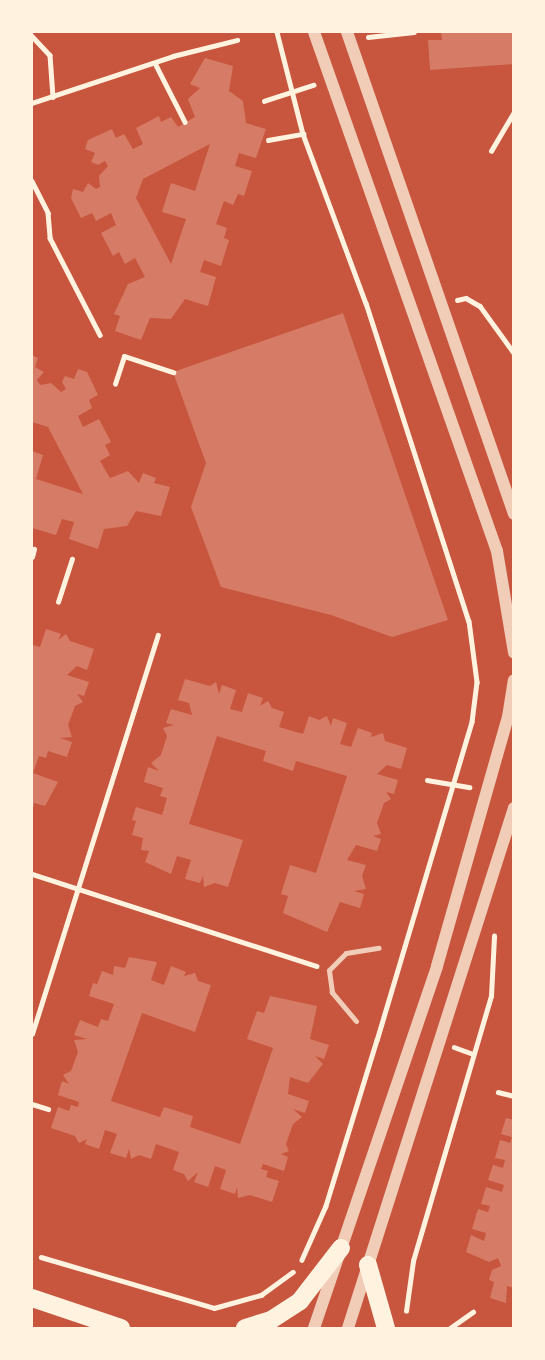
<!DOCTYPE html>
<html>
<head>
<meta charset="utf-8">
<style>
	body { margin:0 }
	#map { position:relative; width:545px; height:1360px; overflow:hidden; background:#c8553d; font-family:Inter,sans-serif }
	div>[style] { position:absolute }
	.building>* { inset:0; background:#d67c66 }
	.path>* { height:4.5px; margin:-2.25px; padding:0 2.25px; transform-origin:2.25px; border-radius:2.25px; background:#fff3e0 }
	.service>* { height:5px; margin:-2.5px; padding:0 2.5px; transform-origin:2.5px; border-radius:2.5px; background:#f1ccb7 }
	.tertiary>* { height:12px; margin:-6px; padding:0 6px; transform-origin:6px; border-radius:6px; background:#f1ccb7 }
	.primary>* { height:18px; margin:-9px; padding:0 9px; transform-origin:9px; border-radius:9px; background:#fff3e0 }
	span { translate:-50% -50%; white-space:nowrap; text-align:center; line-height:1.15; -webkit-text-stroke:7px #fff3e0; paint-order:stroke }
	.frame { position:absolute; inset:0; border:33px solid #fff3e0; pointer-events:none }
</style>
</head>
<body>
<div id="map">
	<div class="building">
		<i style="clip-path:polygon(441px 32px,514px 32px,514px 64px,430px 70px,428px 40px,442px 40px)"></i>
		<i style="clip-path:polygon(evenodd,205px 58px,233px 66px,229px 91px,243px 101px,246px 123px,266px 129px,256px 158px,239px 153px,235px 166px,252px 171px,244px 196px,238px 194px,233px 205px,224px 201px,216px 224px,227px 228px,224px 238px,229px 240px,221px 266px,204px 260px,200px 272px,216px 277px,208px 306px,185px 299px,171px 319px,150px 318px,141px 340px,115px 331px,120px 316px,114px 314px,128px 284px,145px 277px,135px 258px,125px 264px,119px 252px,113px 256px,101px 233px,116px 225px,111px 213px,96px 221px,92px 213px,81px 218px,71px 198px,73px 189px,83px 192px,88px 183px,96px 189px,100px 187px,99px 176px,108px 166px,105px 161px,98px 165px,91px 162px,95px 153px,85px 149px,88px 140px,112px 129px,116px 138px,124px 134px,133px 149px,143px 144px,136px 128px,159px 116px,161px 122px,171px 117px,178px 127px,195px 117px,188px 99px,200px 88px,190px 84px,205px 58px,210px 144px,195px 191px,171px 183px,162px 212px,186px 219px,171px 264px,136px 198px,143px 179px,210px 144px)"></i>
		<i style="clip-path:polygon(343px 313px,448px 620px,392px 637px,331px 615px,221px 587px,191px 507px,206px 463px,173px 372px)"></i>
		<i style="clip-path:polygon(32px 355px,38px 358px,35px 367px,44px 372px,37px 380px,40px 385px,51px 383px,61px 392px,66px 389px,62px 382px,65px 376px,74px 379px,78px 369px,87px 372px,98px 395px,89px 400px,92px 408px,78px 416px,83px 427px,99px 419px,111px 442px,105px 445px,110px 455px,100px 461px,110px 478px,128px 471px,139px 483px,143px 473px,156px 478px,154px 483px,170px 487px,161px 516px,136px 511px,127px 526px,104px 529px,98px 549px,69px 539px,74px 522px,62px 519px,56px 535px,32px 528px,32px 451px,43px 455px,36px 479px,83px 494px,48px 427px,32px 422px)"></i>
		<i style="clip-path:polygon(46px 629px,61px 634px,58px 640px,66px 634px,70px 641px,94px 649px,87px 670px,77px 666px,67px 675px,89px 682px,84px 696px,77px 694px,83px 702px,75px 706px,68px 725px,72px 737px,60px 738px,72px 742px,67px 757px,48px 751px,46px 758px,39px 756px,33px 773px,58px 782px,45px 806px,34px 803px,32px 815px,32px 645px,40px 647px)"></i>
		<i style="clip-path:polygon(185px 679px,210px 686px,216px 682px,219px 694px,222px 685px,236px 690px,230px 709px,242px 712px,248px 693px,263px 698px,260px 706px,268px 701px,272px 708px,284px 712px,279px 727px,303px 734px,309px 716px,319px 720px,327px 716px,331px 726px,333px 718px,347px 723px,340px 744px,351px 747px,358px 728px,372px 733px,371px 737px,383px 733px,385px 741px,407px 748px,401px 769px,387px 765px,377px 774px,398px 780px,394px 794px,386px 792px,391px 799px,384px 803px,377px 823px,381px 834px,373px 836px,381px 839px,377px 851px,356px 845px,347px 860px,366px 865px,362px 876px,366px 889px,354px 891px,364px 894px,360px 908px,340px 902px,327px 932px,283px 913px,288px 896px,281px 894px,290px 865px,316px 873px,347px 776px,296px 761px,293px 771px,263px 761px,266px 751px,217px 736px,189px 824px,243px 840px,228px 887px,215px 883px,204px 887px,203px 876px,200px 883px,185px 879px,191px 860px,177px 856px,171px 874px,145px 862px,149px 851px,141px 850px,143px 838px,132px 835px,136px 821px,132px 820px,136px 807px,162px 815px,167px 798px,160px 796px,163px 788px,144px 782px,148px 767px,159px 771px,151px 763px,161px 755px,167px 736px,163px 728px,174px 725px,166px 723px,171px 709px,192px 715px,189px 703px,178px 700px)"></i>
		<i style="clip-path:polygon(129px 957px,157px 962px,151px 980px,164px 985px,171px 966px,186px 972px,184px 976px,195px 973px,198px 981px,211px 985px,195px 1032px,142px 1013px,111px 1101px,160px 1117px,164px 1107px,193px 1116px,190px 1127px,240px 1144px,273px 1048px,247px 1039px,257px 1011px,264px 1013px,270px 996px,317px 1006px,310px 1039px,329px 1045px,324px 1059px,315px 1056px,323px 1064px,308px 1083px,290px 1077px,288px 1094px,309px 1101px,305px 1113px,293px 1109px,302px 1117px,293px 1124px,286px 1144px,289px 1151px,281px 1154px,288px 1157px,284px 1171px,263px 1164px,261px 1169px,268px 1171px,266px 1177px,279px 1181px,272px 1202px,250px 1195px,238px 1198px,237px 1187px,235px 1194px,220px 1189px,226px 1170px,215px 1166px,208px 1187px,194px 1182px,198px 1172px,188px 1181px,184px 1174px,173px 1170px,179px 1152px,156px 1144px,151px 1159px,139px 1155px,131px 1159px,129px 1149px,126px 1158px,110px 1153px,117px 1134px,105px 1130px,99px 1149px,85px 1144px,87px 1139px,79px 1143px,75px 1136px,51px 1128px,58px 1107px,69px 1111px,71px 1105px,78px 1107px,79px 1102px,58px 1095px,62px 1081px,69px 1084px,63px 1075px,71px 1071px,78px 1052px,74px 1040px,87px 1039px,74px 1035px,80px 1020px,98px 1027px,101px 1019px,108px 1021px,114px 1004px,89px 996px,93px 983px,97px 984px,102px 971px,113px 975px,114px 966px,125px 968px)"></i>
		<i style="clip-path:polygon(506px 1118px,514px 1120px,514px 1288px,507px 1286px,506px 1303px,490px 1298px,494px 1282px,489px 1280px,492px 1270px,501px 1266px,498px 1258px,489px 1262px,466px 1252px,471px 1235px,484px 1241px,486px 1233px,472px 1229px,478px 1209px,488px 1212px,490px 1206px,481px 1204px,486px 1187px,502px 1192px,504px 1185px,488px 1180px,493px 1165px,503px 1168px,505px 1160px,495px 1158px,500px 1140px,510px 1143px,512px 1137px,501px 1134px)"></i>
	</div>
	<div class="path">
		<i style="left:277px;top:32px;width:105px;rotate:75.7deg"></i>
		<i style="left:303px;top:134px;width:180px;rotate:69.6deg"></i>
		<i style="left:366px;top:303px;width:334px;rotate:72.1deg"></i>
		<i style="left:469px;top:621px;width:62px;rotate:82.5deg"></i>
		<i style="left:477px;top:682px;width:40px;rotate:97.1deg"></i>
		<i style="left:472px;top:722px;width:332px;rotate:106.6deg"></i>
		<i style="left:377px;top:1040px;width:174px;rotate:107.1deg"></i>
		<i style="left:326px;top:1206px;width:59px;rotate:114deg"></i>
		<i style="left:32px;top:36px;width:26px;rotate:47deg"></i>
		<i style="left:50px;top:55px;width:42px;rotate:85.9deg"></i>
		<i style="left:368px;top:37px;width:46px;rotate:-6.2deg"></i>
		<i style="left:155px;top:63px;width:66px;rotate:63deg"></i>
		<i style="left:264px;top:101px;width:52px;rotate:-18.1deg"></i>
		<i style="left:32px;top:103px;width:149px;rotate:-18.4deg"></i>
		<i style="left:173px;top:56px;width:66px;rotate:-14deg"></i>
		<i style="left:268px;top:140px;width:36px;rotate:-10deg"></i>
		<i style="left:491px;top:151px;width:45px;rotate:-59.5deg"></i>
		<i style="left:32px;top:181px;width:36px;rotate:63deg"></i>
		<i style="left:48px;top:213px;width:25px;rotate:85deg"></i>
		<i style="left:50px;top:238px;width:109px;rotate:62.7deg"></i>
		<i style="left:457px;top:300px;width:9px;rotate:-13deg"></i>
		<i style="left:466px;top:298px;width:16px;rotate:30deg"></i>
		<i style="left:480px;top:306px;width:58px;rotate:54.1deg"></i>
		<i style="left:115px;top:384px;width:29px;rotate:-72deg"></i>
		<i style="left:124px;top:356px;width:52px;rotate:18.1deg"></i>
		<i style="left:32px;top:557px;width:8px;rotate:-76deg"></i>
		<i style="left:58px;top:602px;width:45px;rotate:-72deg"></i>
		<i style="left:427px;top:780px;width:43px;rotate:9.5deg"></i>
		<i style="left:32px;top:874px;width:299px;rotate:17.9deg"></i>
		<i style="left:32px;top:1034px;width:418px;rotate:-72.5deg"></i>
		<i style="left:454px;top:1047px;width:20px;rotate:20deg"></i>
		<i style="left:498px;top:1092px;width:16px;rotate:14deg"></i>
		<i style="left:32px;top:1104px;width:17px;rotate:17deg"></i>
		<i style="left:41px;top:1257px;width:180px;rotate:16.4deg"></i>
		<i style="left:214px;top:1308px;width:49px;rotate:-15.5deg"></i>
		<i style="left:261px;top:1295px;width:39px;rotate:-36deg"></i>
		<i style="left:406px;top:1311px;width:50px;rotate:-82deg"></i>
		<i style="left:413px;top:1261px;width:276px;rotate:-73.6deg"></i>
		<i style="left:491px;top:996px;width:60px;rotate:-87.1deg"></i>
		<i style="left:450px;top:1328px;width:28px;rotate:-35deg"></i>
	</div>
	<div class="service">
		<i style="left:356px;top:1021px;width:38px;rotate:-130deg"></i>
		<i style="left:332px;top:992px;width:22px;rotate:-98deg"></i>
		<i style="left:329px;top:970px;width:24px;rotate:-45deg"></i>
		<i style="left:346px;top:953px;width:33px;rotate:-9deg"></i>
	</div>
	<div class="tertiary">
		<i style="left:314px;top:32px;width:550px;rotate:70.58deg"></i>
		<i style="left:497px;top:551px;width:103px;rotate:80.5deg"></i>
		<i style="left:347px;top:32px;width:510px;rotate:70.89deg"></i>
		<i style="left:314px;top:1328px;width:382px;rotate:-71.2deg"></i>
		<i style="left:437px;top:966px;width:259px;rotate:-74.1deg"></i>
		<i style="left:508px;top:717px;width:37px;rotate:-81deg"></i>
		<i style="left:348px;top:1328px;width:546px;rotate:-72.3deg"></i>
	</div>
	<div class="primary">
		<i style="left:368px;top:1265px;width:66px;rotate:74.1deg"></i>
		<i style="left:32px;top:1298px;width:94px;rotate:18.6deg"></i>
		<i style="left:245px;top:1328px;width:27px;rotate:-17deg"></i>
		<i style="left:271px;top:1320px;width:35px;rotate:-33deg"></i>
		<i style="left:300px;top:1301px;width:67px;rotate:-52.3deg"></i>
	</div>
	<div class="frame"></div>
</div>
</body>
</html>
